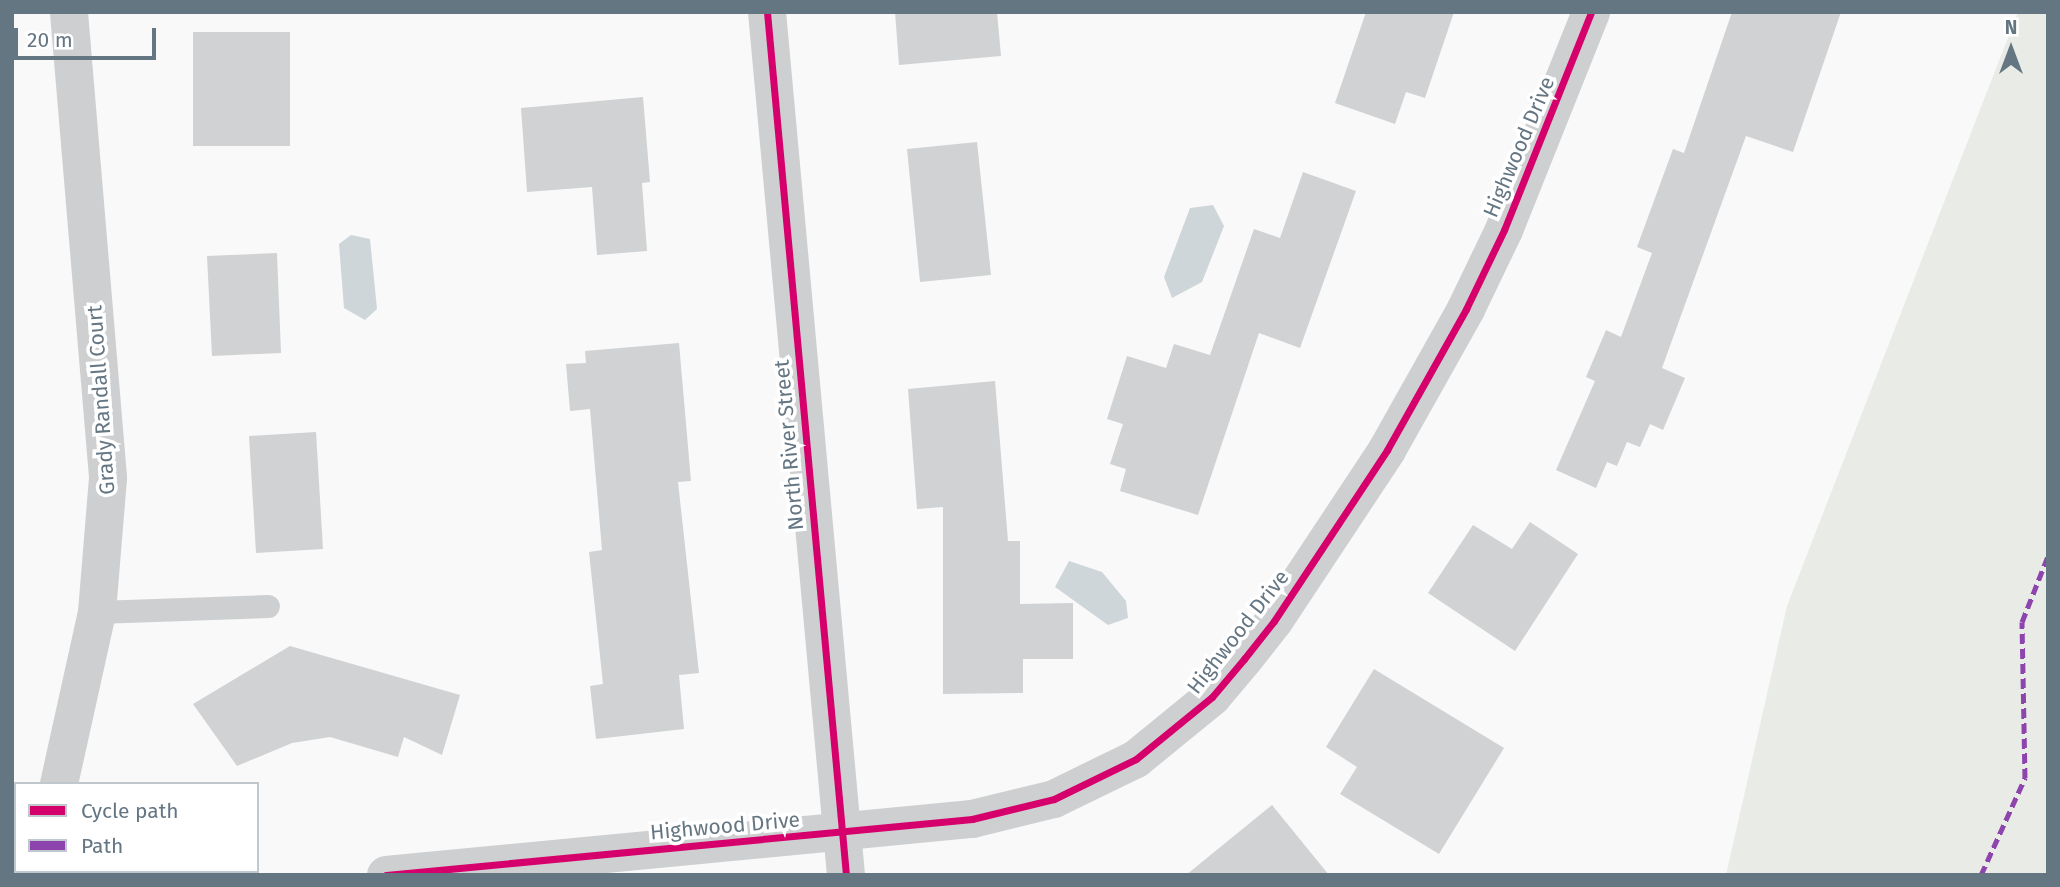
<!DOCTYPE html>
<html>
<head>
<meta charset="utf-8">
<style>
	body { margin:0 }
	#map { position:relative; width:2060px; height:887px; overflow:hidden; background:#f9f9f9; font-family:"Fira Sans",sans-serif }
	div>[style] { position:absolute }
	.green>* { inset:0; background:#e8ebe6 }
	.water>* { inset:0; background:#ced6d9 }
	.building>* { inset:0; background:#d0d2d3 }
	.lane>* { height:23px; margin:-11.5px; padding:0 11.5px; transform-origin:11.5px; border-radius:11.5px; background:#cecfd0 }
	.street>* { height:38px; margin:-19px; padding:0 19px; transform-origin:19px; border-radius:19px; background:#cecfd0 }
	.quiet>* { height:5px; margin-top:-2.5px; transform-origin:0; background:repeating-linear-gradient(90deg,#8e44ad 0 10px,transparent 0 15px) }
	.cycleway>* { height:7px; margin:-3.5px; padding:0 3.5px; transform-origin:3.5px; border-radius:3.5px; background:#d6006c }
	span { translate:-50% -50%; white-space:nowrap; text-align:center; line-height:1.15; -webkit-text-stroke:7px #fff; paint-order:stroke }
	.street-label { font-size:21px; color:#657683 }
	.frame { position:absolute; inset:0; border:14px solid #657683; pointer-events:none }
	.legend { position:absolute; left:14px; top:782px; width:245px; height:91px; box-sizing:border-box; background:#fff; border:2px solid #c1c8cd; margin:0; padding:9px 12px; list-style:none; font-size:21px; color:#657683 }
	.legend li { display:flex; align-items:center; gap:14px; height:35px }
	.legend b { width:35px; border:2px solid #c1c8cd }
	.north { position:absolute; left:1976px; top:14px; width:70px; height:70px; -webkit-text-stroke:5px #fff; paint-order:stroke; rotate:0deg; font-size:19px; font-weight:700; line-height:28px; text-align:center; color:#657683 }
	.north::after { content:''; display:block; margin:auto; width:24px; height:32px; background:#657683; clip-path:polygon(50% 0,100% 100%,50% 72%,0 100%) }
	.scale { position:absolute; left:14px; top:28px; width:142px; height:32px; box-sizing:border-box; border:4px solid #657683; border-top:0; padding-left:9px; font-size:21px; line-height:24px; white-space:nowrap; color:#657683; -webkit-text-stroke:5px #fff; paint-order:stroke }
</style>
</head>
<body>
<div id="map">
	<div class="green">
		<i style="clip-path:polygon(2018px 12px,2048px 12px,2048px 875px,1726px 875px,1787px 606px)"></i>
	</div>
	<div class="water">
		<i style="clip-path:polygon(1213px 205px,1224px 226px,1202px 282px,1172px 298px,1164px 277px,1190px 208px)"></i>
		<i style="clip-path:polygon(351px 235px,370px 239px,377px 309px,365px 320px,344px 308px,339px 244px)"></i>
		<i style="clip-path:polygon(1069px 561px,1102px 572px,1126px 601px,1128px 618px,1108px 625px,1055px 587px)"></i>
	</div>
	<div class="building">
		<i style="clip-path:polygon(895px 12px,997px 12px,1001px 56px,899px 65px)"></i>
		<i style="clip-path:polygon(1366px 12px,1454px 12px,1425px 98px,1406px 92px,1395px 124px,1335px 103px)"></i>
		<i style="clip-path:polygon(1732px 12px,1841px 12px,1793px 152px,1746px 136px,1662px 368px,1685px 378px,1663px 430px,1650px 424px,1640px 447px,1627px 442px,1617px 466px,1607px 462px,1596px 488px,1556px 470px,1595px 381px,1586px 377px,1606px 330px,1621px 337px,1652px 253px,1637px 247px,1673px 149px,1684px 153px)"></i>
		<i style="clip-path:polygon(193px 32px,290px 32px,290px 146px,193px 146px)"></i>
		<i style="clip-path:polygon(643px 97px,650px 182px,642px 183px,647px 251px,597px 255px,592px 187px,527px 192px,521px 108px)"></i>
		<i style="clip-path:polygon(977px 142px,991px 275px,920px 282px,907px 149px)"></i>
		<i style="clip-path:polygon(1303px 172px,1356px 191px,1300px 348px,1259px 333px,1198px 515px,1120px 491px,1126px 469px,1110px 464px,1123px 424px,1107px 419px,1127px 356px,1166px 368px,1174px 344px,1210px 355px,1254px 229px,1280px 238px)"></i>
		<i style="clip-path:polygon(277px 253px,281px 353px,212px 356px,207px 256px)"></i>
		<i style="clip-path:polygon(679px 343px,691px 481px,678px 482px,699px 673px,679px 675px,684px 729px,596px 739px,590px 686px,603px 684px,589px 552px,602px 550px,590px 409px,570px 411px,566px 364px,586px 363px,585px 351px)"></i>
		<i style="clip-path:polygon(995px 381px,1008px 541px,1020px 541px,1020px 604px,1073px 603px,1073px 659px,1023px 659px,1023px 693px,943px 694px,943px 507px,917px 509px,908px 389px)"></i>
		<i style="clip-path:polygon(316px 432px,323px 549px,256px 553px,249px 436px)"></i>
		<i style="clip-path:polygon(1530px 522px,1578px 554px,1515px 651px,1428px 593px,1473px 525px,1512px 549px)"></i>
		<i style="clip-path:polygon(290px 646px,460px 695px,442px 755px,404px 737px,398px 757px,330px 737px,292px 743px,237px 766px,193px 704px)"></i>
		<i style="clip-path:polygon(1374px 669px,1504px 748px,1439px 854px,1340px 794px,1357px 767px,1326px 747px)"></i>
		<i style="clip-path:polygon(1272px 805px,1329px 875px,1186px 875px)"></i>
	</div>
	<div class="lane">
		<i style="left:97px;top:612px;width:171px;rotate:-2deg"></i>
	</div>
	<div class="street">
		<i style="left:767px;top:12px;width:867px;rotate:84.77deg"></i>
		<i style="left:59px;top:784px;width:176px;rotate:-77.5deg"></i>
		<i style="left:97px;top:612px;width:135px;rotate:-85.3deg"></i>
		<i style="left:108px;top:477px;width:467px;rotate:-94.8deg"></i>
		<i style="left:22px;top:871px;width:16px;rotate:15deg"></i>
		<i style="left:386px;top:875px;width:589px;rotate:-5.46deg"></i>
		<i style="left:972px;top:819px;width:84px;rotate:-13.7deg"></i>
		<i style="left:1054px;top:799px;width:91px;rotate:-26deg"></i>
		<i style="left:1136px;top:759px;width:98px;rotate:-39.2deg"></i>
		<i style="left:1212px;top:697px;width:50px;rotate:-49.9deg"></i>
		<i style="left:1244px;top:659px;width:48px;rotate:-51.7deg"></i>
		<i style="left:1274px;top:621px;width:205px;rotate:-56.5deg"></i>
		<i style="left:1387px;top:450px;width:162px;rotate:-60.7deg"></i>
		<i style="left:1466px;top:309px;width:88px;rotate:-64.3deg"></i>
		<i style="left:1504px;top:230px;width:235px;rotate:-68.2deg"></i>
	</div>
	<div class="quiet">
		<i style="left:1981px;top:875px;width:107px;rotate:-65.6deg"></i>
		<i style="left:2025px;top:778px;width:156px;rotate:-91.1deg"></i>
		<i style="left:2022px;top:622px;width:71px;rotate:-68.5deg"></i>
	</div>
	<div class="cycleway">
		<i style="left:767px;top:12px;width:867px;rotate:84.77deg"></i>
		<i style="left:386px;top:875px;width:589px;rotate:-5.46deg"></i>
		<i style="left:972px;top:819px;width:84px;rotate:-13.7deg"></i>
		<i style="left:1054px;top:799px;width:91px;rotate:-26deg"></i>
		<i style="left:1136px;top:759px;width:98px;rotate:-39.2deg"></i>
		<i style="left:1212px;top:697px;width:50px;rotate:-49.9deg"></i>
		<i style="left:1244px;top:659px;width:48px;rotate:-51.7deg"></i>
		<i style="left:1274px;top:621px;width:205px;rotate:-56.5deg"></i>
		<i style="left:1387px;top:450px;width:162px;rotate:-60.7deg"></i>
		<i style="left:1466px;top:309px;width:88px;rotate:-64.3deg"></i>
		<i style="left:1504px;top:230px;width:235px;rotate:-68.2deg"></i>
	</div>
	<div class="street-label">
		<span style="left:1519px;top:147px;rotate:-67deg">Highwood Drive</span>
		<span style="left:101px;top:400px;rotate:-94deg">Grady Randall Court</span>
		<span style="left:789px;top:445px;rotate:-95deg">North River Street</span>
		<span style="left:1238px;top:632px;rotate:-52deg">Highwood Drive</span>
		<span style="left:725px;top:826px;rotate:-5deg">Highwood Drive</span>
	</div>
	<div class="frame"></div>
	<ul class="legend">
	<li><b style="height:9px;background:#d6006c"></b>Cycle path</li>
	<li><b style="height:9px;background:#8e44ad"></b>Path</li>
	</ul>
	<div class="north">N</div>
	<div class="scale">20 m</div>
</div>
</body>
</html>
